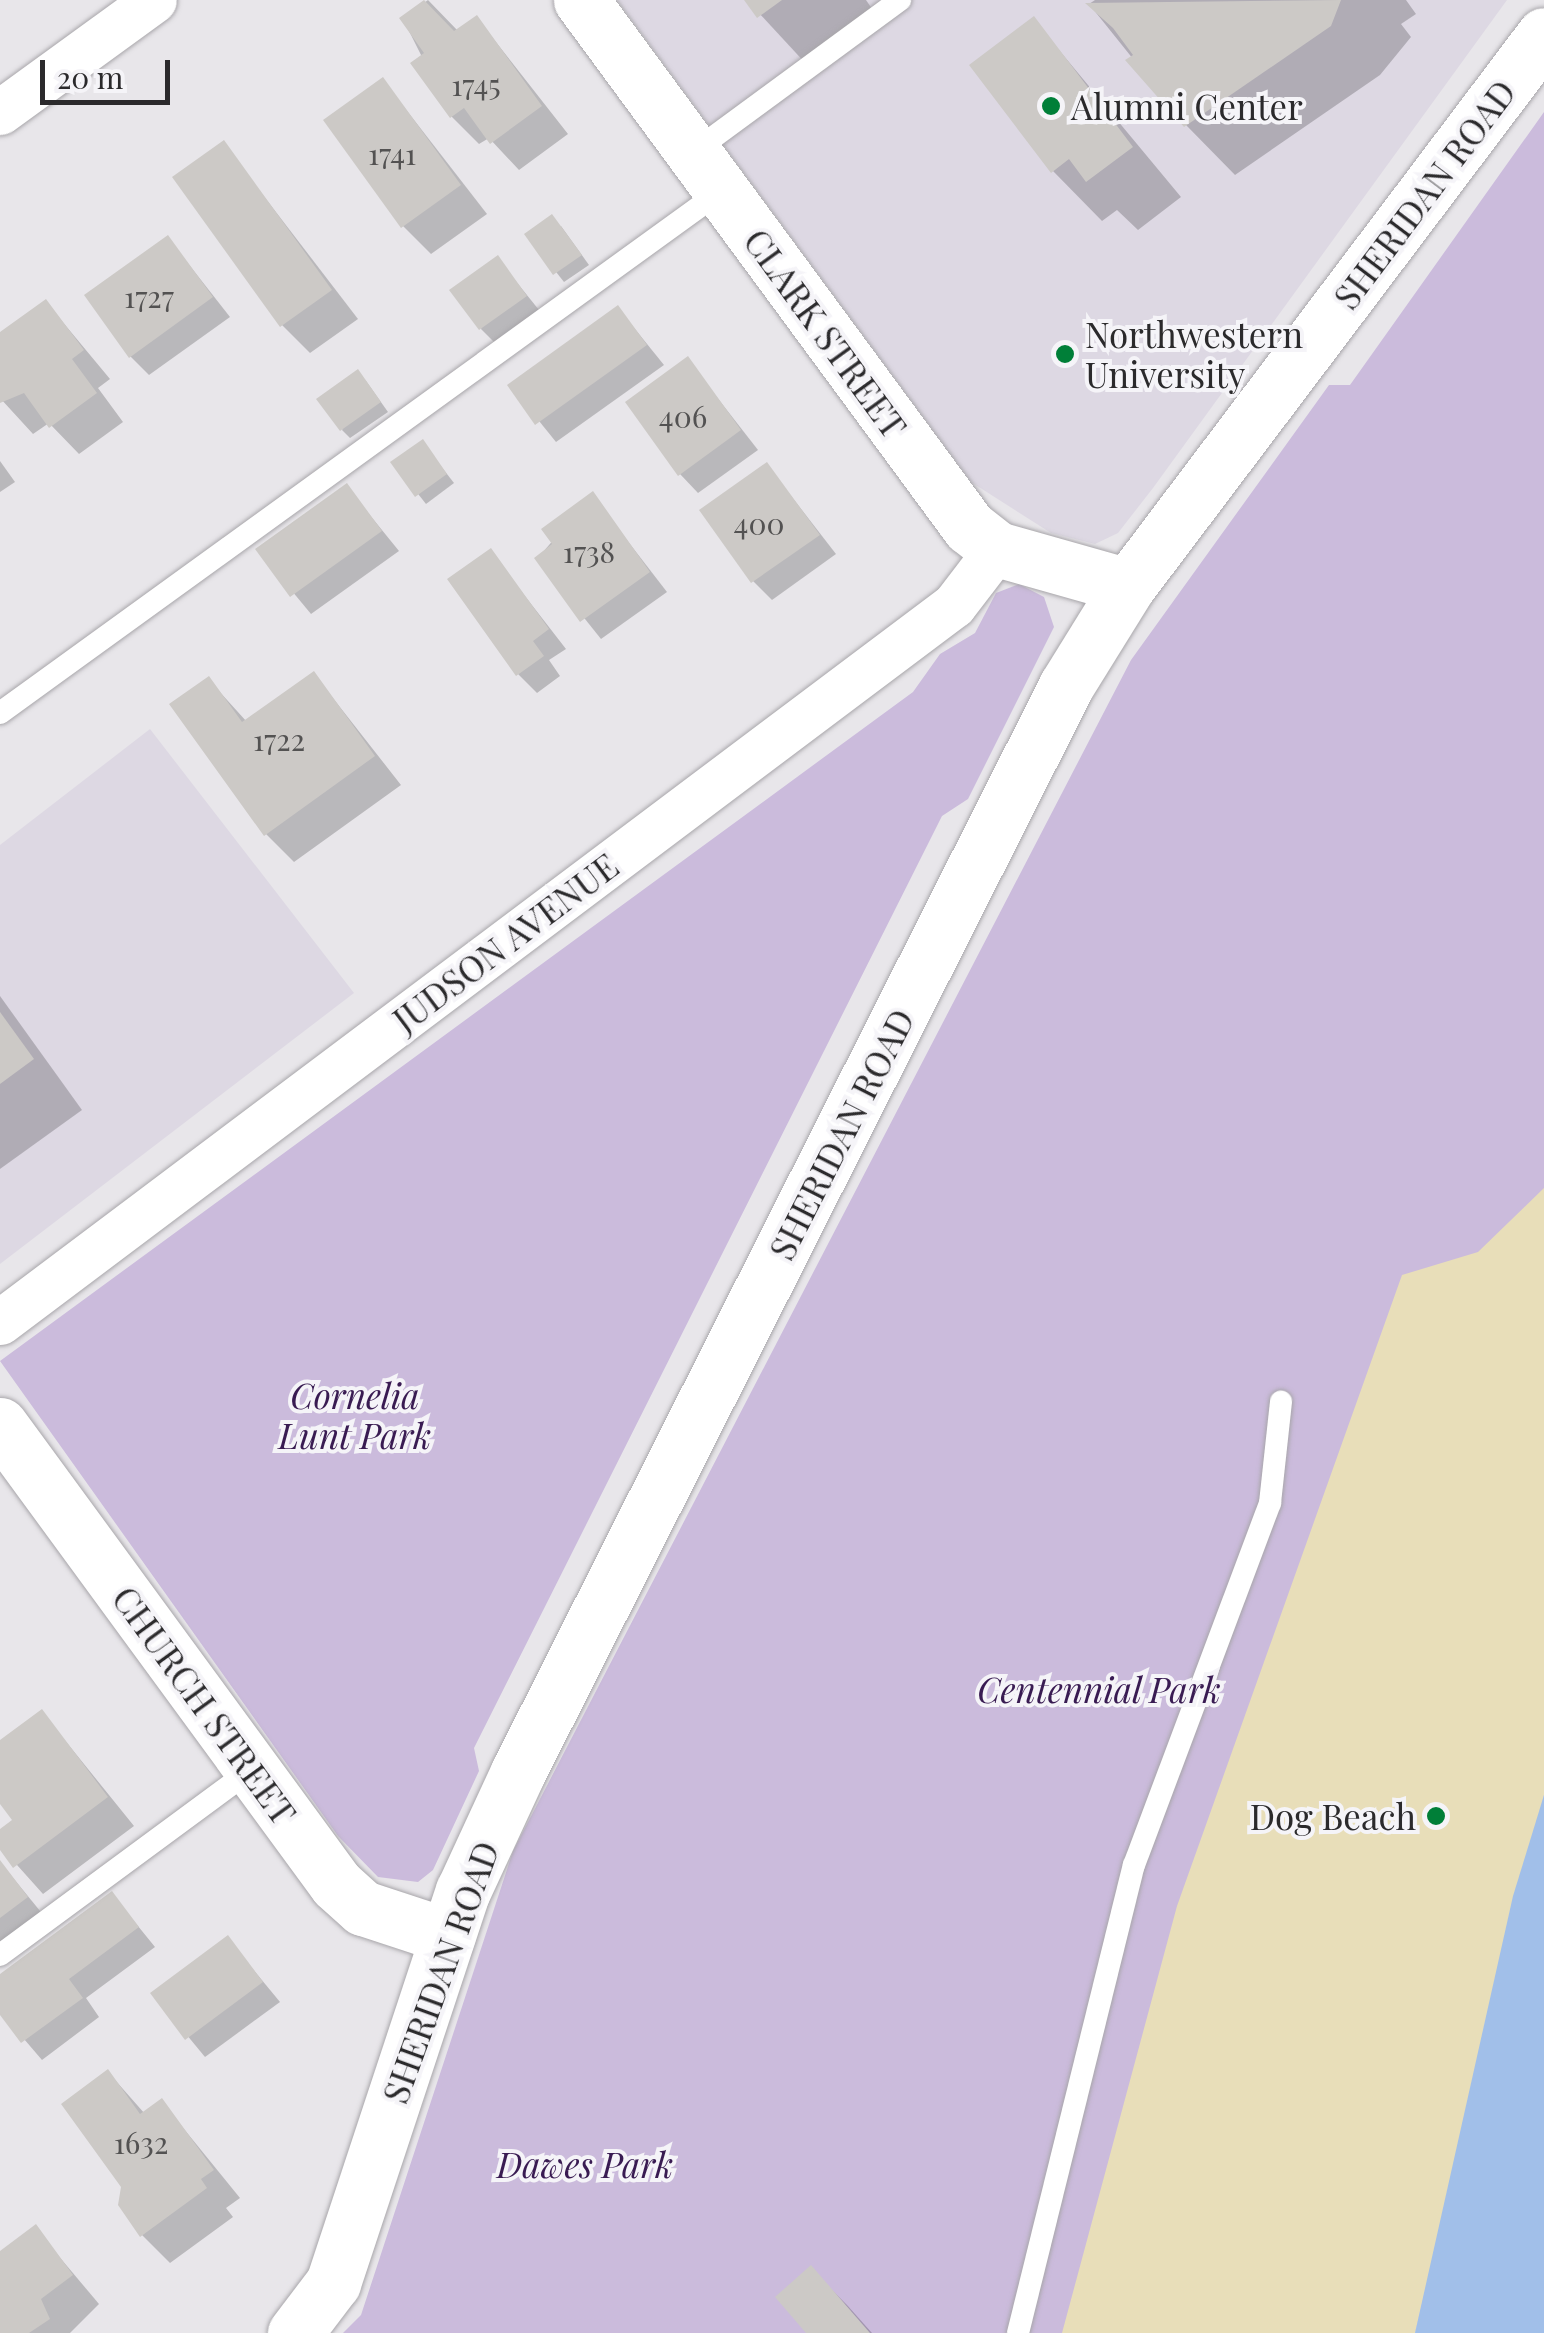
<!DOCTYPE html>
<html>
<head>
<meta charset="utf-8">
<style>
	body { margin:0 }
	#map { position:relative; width:1544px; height:2333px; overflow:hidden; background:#e8e6ea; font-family:"Playfair Display",serif }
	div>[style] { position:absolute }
	.built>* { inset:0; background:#ddd8e3 }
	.green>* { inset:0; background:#cbbbdc }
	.sand>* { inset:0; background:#e8deb9 }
	.water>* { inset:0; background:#a1bfe9 }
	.shadow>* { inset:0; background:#0003 }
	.building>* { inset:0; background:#ccc9c6 }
	.roads { filter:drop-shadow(0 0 2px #a8a6aa) drop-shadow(0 0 2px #a8a6aa) }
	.service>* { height:22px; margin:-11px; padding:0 11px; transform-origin:11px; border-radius:11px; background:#fff }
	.minor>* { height:45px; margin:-22.5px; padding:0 22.5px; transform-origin:22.5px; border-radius:22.5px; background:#fff }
	.tertiary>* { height:55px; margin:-27.5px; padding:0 27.5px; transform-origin:27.5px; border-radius:27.5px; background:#fff }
	.secondary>* { height:55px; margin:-27.5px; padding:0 27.5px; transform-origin:27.5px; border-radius:27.5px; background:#fff }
	.dots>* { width:28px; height:28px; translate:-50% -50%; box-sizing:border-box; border:5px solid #f5f4f8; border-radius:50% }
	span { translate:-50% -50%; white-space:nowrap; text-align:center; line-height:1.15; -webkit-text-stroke:8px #f5f4f8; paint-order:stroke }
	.number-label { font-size:30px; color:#535252 }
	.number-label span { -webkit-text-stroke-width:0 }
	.poi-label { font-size:35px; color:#2b2a2c }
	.left { translate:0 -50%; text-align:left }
	.right { translate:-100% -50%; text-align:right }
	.street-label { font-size:35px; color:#2b2a2c }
	.park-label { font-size:35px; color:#391b52; font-style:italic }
	.scale { position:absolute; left:40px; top:60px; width:130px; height:45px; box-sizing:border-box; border:5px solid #2b2a2c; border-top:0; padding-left:12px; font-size:30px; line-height:35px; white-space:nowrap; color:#2b2a2c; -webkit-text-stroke:8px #f5f4f8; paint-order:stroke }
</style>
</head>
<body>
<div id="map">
	<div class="built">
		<i style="clip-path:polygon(617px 0,1507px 0,1153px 488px,1118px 533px,1095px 544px,1051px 533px,971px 482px)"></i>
		<i style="clip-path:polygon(150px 729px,354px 993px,0 1264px,0 845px)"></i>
	</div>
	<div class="green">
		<i style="clip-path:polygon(1544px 112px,1544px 1795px,1415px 2333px,343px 2333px,361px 2315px,513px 1851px,1131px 660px,1329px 385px,1350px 385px)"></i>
		<i style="clip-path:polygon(1019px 584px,1044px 597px,1054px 627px,968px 799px,942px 816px,474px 1748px,479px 1771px,433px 1870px,418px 1882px,378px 1877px,338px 1836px,0 1361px,913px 692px,940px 654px,975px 633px,996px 593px)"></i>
	</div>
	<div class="sand">
		<i style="clip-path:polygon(1544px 1188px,1544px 1795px,1415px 2333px,1062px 2333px,1177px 1906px,1402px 1275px,1478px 1252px)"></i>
	</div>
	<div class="water">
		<i style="clip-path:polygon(1544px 1795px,1544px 2333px,1415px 2333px,1513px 1896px)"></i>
	</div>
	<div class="shadow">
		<i style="clip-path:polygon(428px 0,458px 31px,477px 18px,568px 134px,519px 170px,489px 138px,479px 144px,452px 117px,403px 19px)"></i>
		<i style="clip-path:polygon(747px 0,866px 0,877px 16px,808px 66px)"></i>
		<i style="clip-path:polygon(1095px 0,1406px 0,1416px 14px,1401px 24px,1411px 37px,1380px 75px,1235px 175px,1186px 125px,1089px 4px)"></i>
		<i style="clip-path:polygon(1034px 20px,1181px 197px,1138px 230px,1117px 210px,1102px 221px,1053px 171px)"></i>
		<i style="clip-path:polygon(383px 80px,487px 214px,431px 254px,403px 226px)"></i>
		<i style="clip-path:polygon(223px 143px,358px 319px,310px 353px,282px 325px)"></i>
		<i style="clip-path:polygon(561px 226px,589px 265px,564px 282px,527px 235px)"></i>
		<i style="clip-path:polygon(168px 238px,230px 317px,149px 375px,130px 356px)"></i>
		<i style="clip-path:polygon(498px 259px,543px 315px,499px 347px,481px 329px)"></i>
		<i style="clip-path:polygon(46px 302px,110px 379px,98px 388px,123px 422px,79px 454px,49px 423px,33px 434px,0 398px,0 335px)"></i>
		<i style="clip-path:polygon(618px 308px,664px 365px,556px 442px,510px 385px)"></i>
		<i style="clip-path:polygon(687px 359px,758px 450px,698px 493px,680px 474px)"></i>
		<i style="clip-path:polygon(366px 381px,388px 412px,350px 438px,342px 430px)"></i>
		<i style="clip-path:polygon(422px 442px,454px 483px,426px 504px,393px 462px)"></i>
		<i style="clip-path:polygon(0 461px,15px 482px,0 492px)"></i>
		<i style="clip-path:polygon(767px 465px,836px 554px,772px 600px,753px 581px)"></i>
		<i style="clip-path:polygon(347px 487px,399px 551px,311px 614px,258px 550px)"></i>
		<i style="clip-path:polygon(592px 495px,667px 592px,601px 639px,537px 559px)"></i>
		<i style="clip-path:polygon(490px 551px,566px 649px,549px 660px,560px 676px,537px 693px,518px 674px)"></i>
		<i style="clip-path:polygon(314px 674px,401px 785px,294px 862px,266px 834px,208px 679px,247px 722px)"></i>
		<i style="clip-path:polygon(0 996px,82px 1110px,0 1169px)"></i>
		<i style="clip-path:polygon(42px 1712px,134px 1826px,43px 1894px,0 1846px,0 1832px,15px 1821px,0 1800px,0 1743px)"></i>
		<i style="clip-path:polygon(0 1862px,45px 1917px,0 1950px)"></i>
		<i style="clip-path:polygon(112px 1894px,155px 1947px,86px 1998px,99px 2017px,42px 2060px,0 2011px,0 1977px)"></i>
		<i style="clip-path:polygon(228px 1939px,280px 2002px,205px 2057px,153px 1994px)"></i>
		<i style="clip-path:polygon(108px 2072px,145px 2114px,162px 2102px,240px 2198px,226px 2208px,233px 2217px,170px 2263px,142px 2235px,124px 2186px)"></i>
		<i style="clip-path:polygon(35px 2228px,99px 2304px,70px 2333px,0 2333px,0 2253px)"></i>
		<i style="clip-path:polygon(811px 2269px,847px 2305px,872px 2333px,809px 2333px)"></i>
	</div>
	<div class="building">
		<i style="clip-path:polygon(424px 0,454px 31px,477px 15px,542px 106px,490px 144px,464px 108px,450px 118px,410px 63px,424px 53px,399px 18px)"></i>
		<i style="clip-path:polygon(744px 0,782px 0,757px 18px)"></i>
		<i style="clip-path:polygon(1341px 0,1331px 26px,1184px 127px,1125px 60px,1133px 55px,1113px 28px,1085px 3px)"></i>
		<i style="clip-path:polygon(1034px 16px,1133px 147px,1086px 182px,1069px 159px,1051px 173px,969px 65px)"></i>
		<i style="clip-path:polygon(383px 77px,461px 185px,401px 228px,323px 120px)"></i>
		<i style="clip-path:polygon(224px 140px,332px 290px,280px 327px,172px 177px)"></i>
		<i style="clip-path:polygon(552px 214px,582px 255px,553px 275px,524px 234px)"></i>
		<i style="clip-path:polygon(168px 235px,213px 297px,129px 358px,84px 295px)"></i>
		<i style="clip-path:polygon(498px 255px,527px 296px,479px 330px,449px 290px)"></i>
		<i style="clip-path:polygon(46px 299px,84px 350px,72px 359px,97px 393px,49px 428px,24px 393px,0 403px,0 332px)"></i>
		<i style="clip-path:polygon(618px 305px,647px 345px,535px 425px,507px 385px)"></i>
		<i style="clip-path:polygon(688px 356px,741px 430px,678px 476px,625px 402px)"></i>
		<i style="clip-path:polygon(358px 369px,381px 402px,340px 431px,316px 399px)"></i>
		<i style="clip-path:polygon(423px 439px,447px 474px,415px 497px,390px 462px)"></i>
		<i style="clip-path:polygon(767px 462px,820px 535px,751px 583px,699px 510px)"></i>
		<i style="clip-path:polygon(347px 483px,382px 531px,290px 597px,255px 549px)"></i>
		<i style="clip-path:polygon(593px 491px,650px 572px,580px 622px,534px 558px,552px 544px,541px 529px)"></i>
		<i style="clip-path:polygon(491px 548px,549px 629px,533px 641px,544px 656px,516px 676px,447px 579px)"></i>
		<i style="clip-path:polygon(314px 671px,375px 756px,264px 836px,169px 704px,209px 676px,242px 722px)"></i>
		<i style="clip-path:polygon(0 1012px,34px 1059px,0 1084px)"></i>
		<i style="clip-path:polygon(42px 1709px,108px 1797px,13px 1868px,0 1850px,0 1829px,12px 1820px,0 1804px,0 1740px)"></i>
		<i style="clip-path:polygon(0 1860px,28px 1897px,0 1918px)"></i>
		<i style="clip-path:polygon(112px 1891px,139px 1927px,69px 1979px,83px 1998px,21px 2043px,0 2015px,0 1974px)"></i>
		<i style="clip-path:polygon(228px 1935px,263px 1982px,185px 2040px,150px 1993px)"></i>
		<i style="clip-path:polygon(108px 2069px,140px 2114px,162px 2098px,214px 2170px,201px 2179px,207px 2188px,140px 2237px,118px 2205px,121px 2187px,61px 2104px)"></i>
		<i style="clip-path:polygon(36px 2224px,73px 2275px,41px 2299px,50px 2319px,29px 2333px,0 2333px,0 2251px)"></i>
		<i style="clip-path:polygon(811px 2265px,870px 2333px,806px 2333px,775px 2297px)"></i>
	</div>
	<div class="roads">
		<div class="service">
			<i style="left:693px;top:152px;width:257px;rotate:-36.3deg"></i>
			<i style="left:0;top:713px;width:890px;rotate:-35.9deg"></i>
			<i style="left:0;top:1955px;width:313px;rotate:-36.4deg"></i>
			<i style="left:1018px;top:2333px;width:482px;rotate:-76.1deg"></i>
			<i style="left:1134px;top:1865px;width:387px;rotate:-69.4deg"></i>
			<i style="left:1270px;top:1503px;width:102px;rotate:-83.8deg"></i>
		</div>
		<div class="minor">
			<i style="left:0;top:112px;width:190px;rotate:-36deg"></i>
			<i style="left:0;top:1322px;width:1193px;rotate:-36.93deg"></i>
			<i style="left:954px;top:605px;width:71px;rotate:-52.5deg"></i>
		</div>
		<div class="tertiary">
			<i style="left:581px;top:0;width:654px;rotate:53.64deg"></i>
			<i style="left:969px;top:527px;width:36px;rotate:38deg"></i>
			<i style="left:997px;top:549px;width:136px;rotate:15.8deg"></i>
			<i style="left:0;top:1425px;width:569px;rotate:53.79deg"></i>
			<i style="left:336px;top:1884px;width:36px;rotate:42deg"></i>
			<i style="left:363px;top:1908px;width:89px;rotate:18.2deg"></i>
		</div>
		<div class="secondary">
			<i style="left:295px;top:2333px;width:63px;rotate:-52.8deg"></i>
			<i style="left:333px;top:2283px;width:413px;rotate:-71.7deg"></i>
			<i style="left:463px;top:1891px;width:131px;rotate:-65.2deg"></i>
			<i style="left:518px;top:1772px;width:1216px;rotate:-63.22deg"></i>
			<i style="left:1066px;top:686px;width:118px;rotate:-58.2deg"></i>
			<i style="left:1128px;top:586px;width:690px;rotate:-52.95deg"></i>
		</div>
	</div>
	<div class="dots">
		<i style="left:1051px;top:106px;background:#007f38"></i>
		<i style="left:1065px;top:354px;background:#007f38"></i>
		<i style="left:1436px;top:1816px;background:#007f38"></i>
	</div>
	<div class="number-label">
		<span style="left:476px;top:84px">1745</span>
		<span style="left:392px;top:153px">1741</span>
		<span style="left:149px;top:296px">1727</span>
		<span style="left:683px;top:416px">406</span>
		<span style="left:759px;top:523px">400</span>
		<span style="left:589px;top:551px">1738</span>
		<span style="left:279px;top:739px">1722</span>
		<span style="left:141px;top:2142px">1632</span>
	</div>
	<div class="poi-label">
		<span class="left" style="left:1071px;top:106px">Alumni Center</span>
		<span class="left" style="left:1085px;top:354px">Northwestern<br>University</span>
		<span class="right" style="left:1416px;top:1816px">Dog Beach</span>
	</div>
	<div class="street-label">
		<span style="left:1424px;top:194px;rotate:-53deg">SHERIDAN ROAD</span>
		<span style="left:826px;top:333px;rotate:54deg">CLARK STREET</span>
		<span style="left:505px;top:942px;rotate:-37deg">JUDSON AVENUE</span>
		<span style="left:841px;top:1134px;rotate:-63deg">SHERIDAN ROAD</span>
		<span style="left:205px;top:1705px;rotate:54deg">CHURCH STREET</span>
		<span style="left:440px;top:1972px;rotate:-70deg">SHERIDAN ROAD</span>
	</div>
	<div class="park-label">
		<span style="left:355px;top:1415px">Cornelia<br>Lunt Park</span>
		<span style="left:1099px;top:1689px">Centennial Park</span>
		<span style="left:585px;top:2164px">Dawes Park</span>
	</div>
	<div class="scale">20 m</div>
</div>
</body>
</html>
